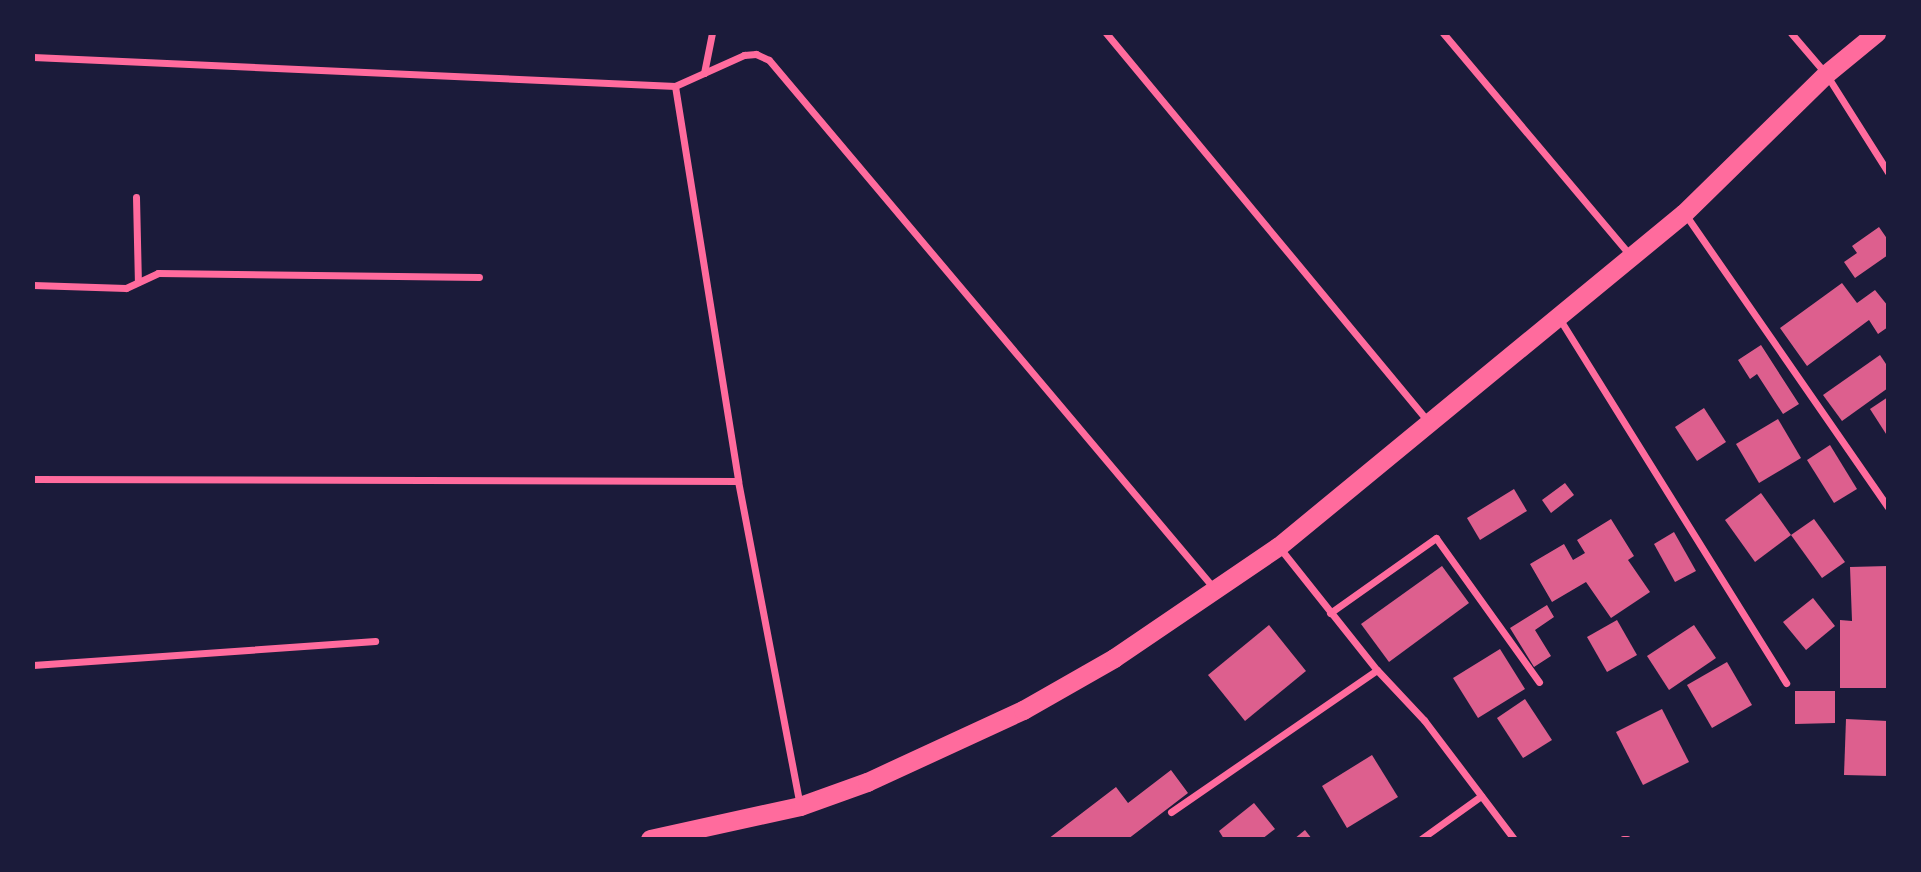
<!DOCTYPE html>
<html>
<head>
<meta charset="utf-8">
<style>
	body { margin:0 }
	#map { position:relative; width:1921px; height:872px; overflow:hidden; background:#1b1b3a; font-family:"Noto Sans",sans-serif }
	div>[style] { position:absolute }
	.building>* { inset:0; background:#dd5f8e }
	.minor>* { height:7px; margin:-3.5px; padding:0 3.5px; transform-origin:3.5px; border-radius:3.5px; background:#ff6b9d }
	.trunk>* { height:19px; margin:-9.5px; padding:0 9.5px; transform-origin:9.5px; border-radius:9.5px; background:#ff6b9d }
	span { translate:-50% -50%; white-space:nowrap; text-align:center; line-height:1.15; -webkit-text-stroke:5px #1b1b3a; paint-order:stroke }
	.frame { position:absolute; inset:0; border:35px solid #1b1b3a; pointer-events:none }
</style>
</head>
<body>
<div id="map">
	<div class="building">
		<i style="clip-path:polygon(1879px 227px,1888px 240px,1888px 255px,1855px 278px,1844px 262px,1857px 253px,1852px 246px)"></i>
		<i style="clip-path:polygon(1842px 283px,1857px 303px,1875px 290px,1888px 306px,1888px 327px,1878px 334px,1869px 320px,1807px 366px,1780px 328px)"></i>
		<i style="clip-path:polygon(1761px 345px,1799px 404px,1783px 414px,1757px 374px,1750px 379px,1738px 360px)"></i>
		<i style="clip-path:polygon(1880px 355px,1888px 367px,1888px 388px,1842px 421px,1823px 395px)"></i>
		<i style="clip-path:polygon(1888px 397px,1888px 437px,1870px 409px)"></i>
		<i style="clip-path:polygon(1704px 408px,1726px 442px,1697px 461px,1675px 427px)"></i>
		<i style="clip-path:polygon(1778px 419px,1801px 458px,1759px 483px,1736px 444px)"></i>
		<i style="clip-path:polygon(1830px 445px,1857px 489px,1834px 503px,1807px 460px)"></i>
		<i style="clip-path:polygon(1565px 483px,1574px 495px,1551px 513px,1542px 500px)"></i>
		<i style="clip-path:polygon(1514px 489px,1527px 511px,1480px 540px,1467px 518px)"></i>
		<i style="clip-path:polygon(1761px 493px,1791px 535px,1755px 562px,1725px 520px)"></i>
		<i style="clip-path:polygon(1611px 519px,1634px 556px,1628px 560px,1650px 592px,1611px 618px,1586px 582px,1552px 602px,1530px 564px,1564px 544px,1573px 560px,1585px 553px,1577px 540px)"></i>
		<i style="clip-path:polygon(1814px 519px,1845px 562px,1822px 578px,1791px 535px)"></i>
		<i style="clip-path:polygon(1674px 532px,1696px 571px,1675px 582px,1654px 544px)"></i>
		<i style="clip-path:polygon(1442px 566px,1469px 603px,1389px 662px,1361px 624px)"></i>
		<i style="clip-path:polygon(1888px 566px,1888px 688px,1840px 688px,1840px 620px,1852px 621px,1850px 567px)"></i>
		<i style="clip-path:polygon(1813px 598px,1835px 626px,1806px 650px,1783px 622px)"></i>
		<i style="clip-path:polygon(1547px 605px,1554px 617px,1535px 630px,1551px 656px,1534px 667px,1510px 628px)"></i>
		<i style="clip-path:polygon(1617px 620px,1637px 655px,1607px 672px,1587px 637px)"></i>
		<i style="clip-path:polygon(1269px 625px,1306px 671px,1245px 721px,1208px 675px)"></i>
		<i style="clip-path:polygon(1694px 625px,1716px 658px,1669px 690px,1647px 656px)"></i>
		<i style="clip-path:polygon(1500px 649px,1525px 689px,1478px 718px,1453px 678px)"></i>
		<i style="clip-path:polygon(1727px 662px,1752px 705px,1712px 728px,1687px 685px)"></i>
		<i style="clip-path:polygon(1795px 691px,1835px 691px,1835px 723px,1795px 724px)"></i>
		<i style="clip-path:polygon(1525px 699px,1552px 740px,1523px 758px,1497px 718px)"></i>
		<i style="clip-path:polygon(1662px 709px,1689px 762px,1643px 785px,1616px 732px)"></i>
		<i style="clip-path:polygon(1846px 719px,1888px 721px,1888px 776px,1844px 775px)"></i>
		<i style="clip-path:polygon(1372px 755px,1398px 797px,1347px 828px,1322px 786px)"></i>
		<i style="clip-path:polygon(1171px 770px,1188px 793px,1128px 839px,1048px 839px,1116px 787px,1128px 803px)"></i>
		<i style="clip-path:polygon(1254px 803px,1275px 829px,1262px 839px,1224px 839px,1219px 831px)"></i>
		<i style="clip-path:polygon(1305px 830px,1312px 839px,1294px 839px)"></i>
	</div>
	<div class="minor">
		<i style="left:1106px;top:33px;width:503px;rotate:50.33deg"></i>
		<i style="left:1443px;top:33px;width:289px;rotate:49.9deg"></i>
		<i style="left:1791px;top:33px;width:54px;rotate:49.5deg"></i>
		<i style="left:1826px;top:74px;width:116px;rotate:57.7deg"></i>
		<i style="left:33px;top:57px;width:643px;rotate:2.59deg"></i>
		<i style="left:675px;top:86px;width:76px;rotate:-24.2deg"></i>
		<i style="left:744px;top:55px;width:12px;rotate:-5deg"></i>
		<i style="left:756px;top:54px;width:14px;rotate:25deg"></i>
		<i style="left:769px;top:60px;width:689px;rotate:49.89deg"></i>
		<i style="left:704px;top:73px;width:41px;rotate:-78.7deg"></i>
		<i style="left:675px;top:86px;width:400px;rotate:80.9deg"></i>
		<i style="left:738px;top:481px;width:330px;rotate:79.2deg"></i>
		<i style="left:136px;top:197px;width:85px;rotate:88.7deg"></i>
		<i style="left:1685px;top:214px;width:356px;rotate:55.3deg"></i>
		<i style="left:33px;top:285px;width:93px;rotate:1.8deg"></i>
		<i style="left:126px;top:288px;width:35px;rotate:-25deg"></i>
		<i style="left:158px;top:273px;width:321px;rotate:0.7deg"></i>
		<i style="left:1559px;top:318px;width:430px;rotate:58.1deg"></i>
		<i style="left:33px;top:479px;width:705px;rotate:0.16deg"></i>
		<i style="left:1279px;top:547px;width:157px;rotate:51.5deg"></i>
		<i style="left:1377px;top:670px;width:69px;rotate:46.8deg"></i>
		<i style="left:1424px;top:720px;width:149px;rotate:52.9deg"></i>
		<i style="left:1330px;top:613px;width:130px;rotate:-35.3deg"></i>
		<i style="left:1436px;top:538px;width:177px;rotate:54.4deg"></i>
		<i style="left:33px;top:665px;width:343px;rotate:-4deg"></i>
		<i style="left:1171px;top:812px;width:250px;rotate:-34.6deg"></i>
		<i style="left:1421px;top:839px;width:74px;rotate:-35.6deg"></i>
		<i style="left:1623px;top:839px;width:4px"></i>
	</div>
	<div class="trunk">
		<i style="left:650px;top:839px;width:154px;rotate:-12.4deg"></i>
		<i style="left:800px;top:806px;width:71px;rotate:-19.7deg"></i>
		<i style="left:867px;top:782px;width:172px;rotate:-24.8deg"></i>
		<i style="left:1023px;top:710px;width:105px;rotate:-29.7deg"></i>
		<i style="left:1114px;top:658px;width:199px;rotate:-34.2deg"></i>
		<i style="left:1279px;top:546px;width:524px;rotate:-39.43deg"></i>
		<i style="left:1684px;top:213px;width:199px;rotate:-44.4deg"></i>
		<i style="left:1826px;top:74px;width:65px;rotate:-39.4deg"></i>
	</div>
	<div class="frame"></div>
</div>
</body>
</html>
